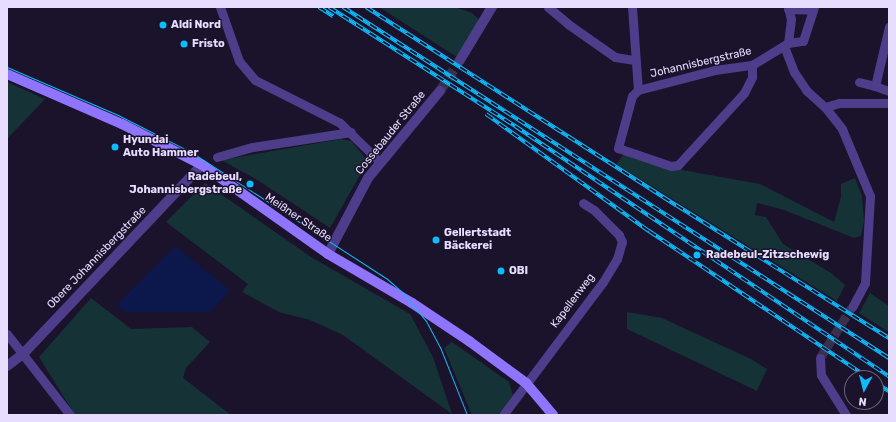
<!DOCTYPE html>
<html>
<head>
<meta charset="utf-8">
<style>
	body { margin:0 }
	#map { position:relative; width:896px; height:422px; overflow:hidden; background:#1b122c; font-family:Rubik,sans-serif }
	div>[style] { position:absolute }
	.green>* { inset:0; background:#153236 }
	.water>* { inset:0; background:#0c184b }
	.minor-tunnel>* { height:9px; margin-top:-4.5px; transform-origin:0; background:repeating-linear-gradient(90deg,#3a304c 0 9px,transparent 0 13.5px) }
	.tertiary-tunnel>* { height:10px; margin-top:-5px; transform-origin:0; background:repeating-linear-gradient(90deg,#3a304c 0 10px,transparent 0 15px) }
	.minor>* { height:9px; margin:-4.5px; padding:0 4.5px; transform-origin:4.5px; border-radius:4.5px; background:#4d3d8a }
	.tertiary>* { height:10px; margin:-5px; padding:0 5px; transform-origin:5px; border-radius:5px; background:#4d3d8a }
	.secondary>* { height:10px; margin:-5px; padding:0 5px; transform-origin:5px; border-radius:5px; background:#8f75fe }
	.tram>* { height:1px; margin:-0.5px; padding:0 0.5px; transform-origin:0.5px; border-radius:0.5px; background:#0bbdfd }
	.rail>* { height:4px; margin-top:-2px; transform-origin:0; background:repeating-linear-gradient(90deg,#1b122c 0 8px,#0bbdfd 0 16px); box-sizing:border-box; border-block:1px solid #0bbdfd }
	.dots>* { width:11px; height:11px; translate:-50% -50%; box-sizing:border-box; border:2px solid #1b122c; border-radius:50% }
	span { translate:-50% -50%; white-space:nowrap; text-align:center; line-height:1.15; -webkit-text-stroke:3px #1b122c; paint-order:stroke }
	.poi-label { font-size:11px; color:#e7ddff; font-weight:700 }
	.left { translate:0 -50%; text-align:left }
	.right { translate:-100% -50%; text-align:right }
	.street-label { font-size:11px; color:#e7ddff }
	.frame { position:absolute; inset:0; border:8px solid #e7ddff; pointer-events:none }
	.north { position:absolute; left:844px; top:370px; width:40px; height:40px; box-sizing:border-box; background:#1b122c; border:1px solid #6d6380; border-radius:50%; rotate:187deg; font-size:11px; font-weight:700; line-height:16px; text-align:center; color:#e7ddff }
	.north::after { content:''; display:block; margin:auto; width:14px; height:18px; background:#0bbdfd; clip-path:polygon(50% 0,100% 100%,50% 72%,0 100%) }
</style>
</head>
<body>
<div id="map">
	<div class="green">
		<i style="clip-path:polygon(379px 7px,454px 7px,472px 13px,481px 21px,457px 57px)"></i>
		<i style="clip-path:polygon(7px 82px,45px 99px,7px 139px)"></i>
		<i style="clip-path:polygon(341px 139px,351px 141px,368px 161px,330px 228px,259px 181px,221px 160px)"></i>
		<i style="clip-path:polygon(636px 154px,671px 168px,760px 184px,834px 222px,841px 197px,841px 184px,855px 178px,862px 196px,864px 221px,861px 236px,854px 238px,784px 210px,757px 203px,755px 215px,766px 217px,783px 244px,831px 273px,845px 285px,837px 301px,616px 164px,623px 155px)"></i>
		<i style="clip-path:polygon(205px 183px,311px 257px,410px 314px,433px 357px,452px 414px,343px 335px,310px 320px,279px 312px,242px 292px,248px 284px,166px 222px)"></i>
		<i style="clip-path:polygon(870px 293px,889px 306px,889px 332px,859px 313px)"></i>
		<i style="clip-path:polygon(91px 298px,131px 329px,192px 327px,210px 342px,186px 368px,183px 378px,231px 415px,75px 415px,39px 357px)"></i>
		<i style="clip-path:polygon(627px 312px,662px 318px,751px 359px,767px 369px,757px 391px,627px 329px)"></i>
		<i style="clip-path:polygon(452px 342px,509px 382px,513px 395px,498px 415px,472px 415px,444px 348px)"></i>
	</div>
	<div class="water">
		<i style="clip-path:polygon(175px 246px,230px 290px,211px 312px,126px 312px,117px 305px)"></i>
	</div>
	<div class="minor-tunnel">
		<i style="left:820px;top:358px;width:60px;rotate:-57.9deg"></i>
	</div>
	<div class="tertiary-tunnel">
		<i style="left:440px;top:91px;width:37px;rotate:-57deg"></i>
	</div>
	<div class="minor">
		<i style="left:220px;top:7px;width:57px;rotate:70.6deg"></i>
		<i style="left:239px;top:61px;width:25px;rotate:50deg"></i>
		<i style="left:255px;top:80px;width:95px;rotate:26.8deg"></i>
		<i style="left:340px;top:123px;width:56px;rotate:44.3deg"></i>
		<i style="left:548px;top:7px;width:26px;rotate:40deg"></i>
		<i style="left:568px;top:24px;width:57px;rotate:35.1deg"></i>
		<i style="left:615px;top:57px;width:20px;rotate:9deg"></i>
		<i style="left:632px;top:7px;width:83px;rotate:85.9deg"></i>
		<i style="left:638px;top:90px;width:8px;rotate:135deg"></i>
		<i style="left:632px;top:96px;width:54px;rotate:105.1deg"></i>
		<i style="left:618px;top:148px;width:56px;rotate:18.8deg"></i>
		<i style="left:671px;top:166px;width:7px;rotate:-8deg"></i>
		<i style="left:678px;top:165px;width:98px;rotate:-47.5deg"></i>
		<i style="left:744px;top:93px;width:18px;rotate:-63deg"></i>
		<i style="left:752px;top:77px;width:12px;rotate:-90deg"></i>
		<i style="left:788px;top:7px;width:12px;rotate:76deg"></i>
		<i style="left:791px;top:19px;width:24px;rotate:97deg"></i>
		<i style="left:788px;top:9px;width:25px;rotate:2deg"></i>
		<i style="left:788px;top:43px;width:15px;rotate:-8deg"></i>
		<i style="left:803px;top:41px;width:36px;rotate:-72deg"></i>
		<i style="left:784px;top:46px;width:28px;rotate:69deg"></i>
		<i style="left:794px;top:72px;width:23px;rotate:56deg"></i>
		<i style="left:807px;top:91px;width:24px;rotate:42deg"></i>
		<i style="left:825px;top:107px;width:28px;rotate:52deg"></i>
		<i style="left:842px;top:129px;width:73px;rotate:67.3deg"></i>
		<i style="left:870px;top:196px;width:87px;rotate:93.3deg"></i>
		<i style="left:865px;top:283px;width:27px;rotate:118deg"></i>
		<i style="left:859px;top:82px;width:16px;rotate:14deg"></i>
		<i style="left:875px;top:86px;width:61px;rotate:-76.7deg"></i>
		<i style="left:875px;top:86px;width:15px;rotate:20deg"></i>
		<i style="left:638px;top:90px;width:80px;rotate:-14.6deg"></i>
		<i style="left:715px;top:70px;width:37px;rotate:-8deg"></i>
		<i style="left:752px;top:65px;width:42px;rotate:-31.4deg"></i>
		<i style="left:825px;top:107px;width:15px;rotate:-16deg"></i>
		<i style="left:839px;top:103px;width:50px"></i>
		<i style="left:217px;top:157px;width:37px;rotate:-16deg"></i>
		<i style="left:253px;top:147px;width:99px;rotate:-8.7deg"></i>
		<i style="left:7px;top:334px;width:103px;rotate:52.1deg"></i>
		<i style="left:820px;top:358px;width:17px;rotate:87deg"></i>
		<i style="left:821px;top:375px;width:47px;rotate:58deg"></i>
		<i style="left:503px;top:415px;width:166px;rotate:-53.1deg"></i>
		<i style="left:603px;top:282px;width:27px;rotate:-59deg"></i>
		<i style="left:617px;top:259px;width:18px;rotate:-74deg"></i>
		<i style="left:622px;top:242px;width:8px;rotate:-113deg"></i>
		<i style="left:619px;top:235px;width:35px;rotate:-135deg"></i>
		<i style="left:594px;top:210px;width:13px;rotate:-148deg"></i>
	</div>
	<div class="tertiary">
		<i style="left:460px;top:60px;width:62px;rotate:-58.9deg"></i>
		<i style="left:328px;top:254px;width:86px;rotate:-62.2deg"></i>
		<i style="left:368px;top:178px;width:113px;rotate:-50.4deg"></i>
		<i style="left:7px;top:366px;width:20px;rotate:-37deg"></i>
		<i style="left:23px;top:354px;width:260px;rotate:-46.6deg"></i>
	</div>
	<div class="secondary">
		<i style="left:7px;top:74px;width:125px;rotate:23.5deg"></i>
		<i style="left:122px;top:124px;width:90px;rotate:27.1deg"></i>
		<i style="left:202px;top:165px;width:154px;rotate:35.2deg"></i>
		<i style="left:328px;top:254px;width:97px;rotate:30.3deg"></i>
		<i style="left:412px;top:303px;width:69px;rotate:33.7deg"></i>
		<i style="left:469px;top:341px;width:71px;rotate:36.4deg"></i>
		<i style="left:526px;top:383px;width:42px;rotate:49.8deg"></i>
	</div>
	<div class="tram">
		<i style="left:7px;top:67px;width:121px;rotate:23.4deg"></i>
		<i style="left:118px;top:115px;width:82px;rotate:26.9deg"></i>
		<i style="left:191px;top:152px;width:232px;rotate:32.9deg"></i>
		<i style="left:386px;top:278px;width:18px;rotate:41deg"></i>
		<i style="left:400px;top:290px;width:40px;rotate:50deg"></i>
		<i style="left:426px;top:321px;width:30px;rotate:62deg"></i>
		<i style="left:440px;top:347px;width:73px;rotate:68.3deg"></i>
	</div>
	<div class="rail">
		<i style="left:319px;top:7px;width:17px;rotate:33deg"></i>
		<i style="left:329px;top:7px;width:221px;rotate:32.6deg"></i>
		<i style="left:515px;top:126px;width:450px;rotate:33.8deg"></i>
		<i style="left:343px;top:7px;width:649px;rotate:32.74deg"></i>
		<i style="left:366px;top:7px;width:368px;rotate:32.6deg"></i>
		<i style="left:676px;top:205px;width:251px;rotate:32deg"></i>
		<i style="left:486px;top:114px;width:201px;rotate:35.7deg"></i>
		<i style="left:649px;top:231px;width:265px;rotate:33.8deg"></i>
		<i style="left:876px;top:383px;width:15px;rotate:32deg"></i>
	</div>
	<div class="dots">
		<i style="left:163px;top:25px;background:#0bbdfd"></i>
		<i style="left:184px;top:44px;background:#0bbdfd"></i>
		<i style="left:115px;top:147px;background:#0bbdfd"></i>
		<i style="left:250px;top:184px;background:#0bbdfd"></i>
		<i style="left:436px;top:240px;background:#0bbdfd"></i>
		<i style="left:697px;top:255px;background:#0bbdfd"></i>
		<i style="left:501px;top:271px;background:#0bbdfd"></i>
	</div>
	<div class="poi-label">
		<span class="left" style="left:171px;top:25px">Aldi Nord</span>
		<span class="left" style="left:192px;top:44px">Fristo</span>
		<span class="left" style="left:123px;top:147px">Hyundai<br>Auto Hammer</span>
		<span class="right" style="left:242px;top:184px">Radebeul,<br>Johannisbergstraße</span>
		<span class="left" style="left:444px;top:240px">Gellertstadt<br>Bäckerei</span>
		<span class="left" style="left:706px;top:255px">Radebeul-Zitzschewig</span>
		<span class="left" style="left:509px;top:271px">OBI</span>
	</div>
	<div class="street-label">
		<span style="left:701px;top:63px;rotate:-13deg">Johannisbergstraße</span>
		<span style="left:391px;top:133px;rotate:-51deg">Cossebauder Straße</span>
		<span style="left:298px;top:218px;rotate:34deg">Meißner Straße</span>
		<span style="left:97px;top:258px;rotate:-46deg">Obere Johannisbergstraße</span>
		<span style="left:573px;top:301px;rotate:-53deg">Kapellenweg</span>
	</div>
	<div class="frame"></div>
	<div class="north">N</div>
</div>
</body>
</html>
